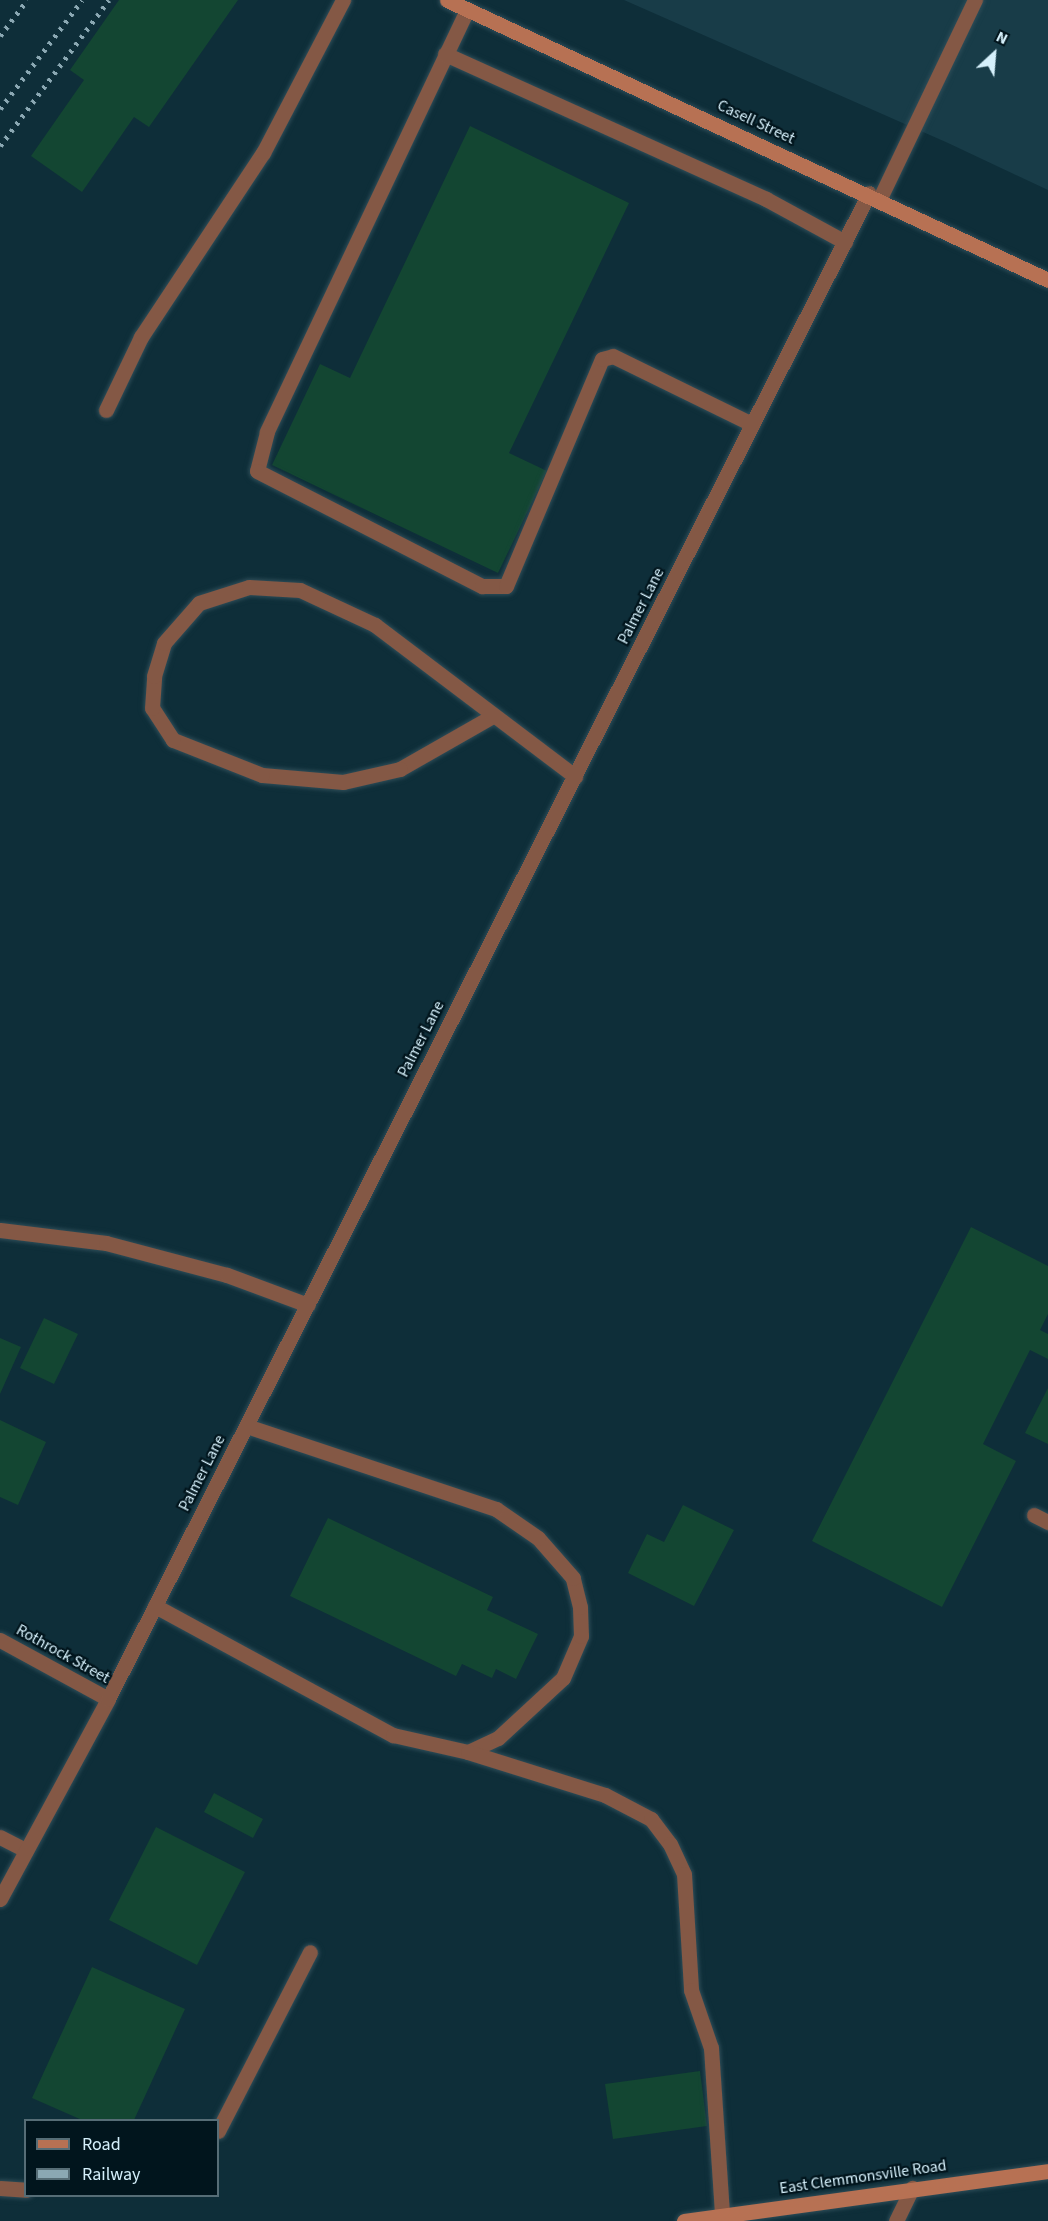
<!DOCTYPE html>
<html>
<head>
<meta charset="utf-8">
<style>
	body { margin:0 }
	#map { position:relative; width:1048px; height:2221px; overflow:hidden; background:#0e2e39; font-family:"Source Sans 3",sans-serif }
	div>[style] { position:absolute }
	.built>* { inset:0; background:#183c48 }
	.building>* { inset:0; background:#134632 }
	.roads { filter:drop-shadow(0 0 2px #2e4d58) drop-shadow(0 0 2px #2e4d58) }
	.lane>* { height:15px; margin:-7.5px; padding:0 7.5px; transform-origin:7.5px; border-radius:7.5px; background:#845845 }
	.street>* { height:15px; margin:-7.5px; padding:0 7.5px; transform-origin:7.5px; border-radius:7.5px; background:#845845 }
	.secondary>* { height:15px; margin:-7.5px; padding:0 7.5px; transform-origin:7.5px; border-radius:7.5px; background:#b77153 }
	.rail>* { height:4.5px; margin-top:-2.25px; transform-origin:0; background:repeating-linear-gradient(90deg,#8ba8b3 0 3px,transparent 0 9px) }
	span { translate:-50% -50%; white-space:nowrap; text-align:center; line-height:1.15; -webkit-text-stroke:4.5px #01151d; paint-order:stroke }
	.street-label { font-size:16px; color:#d5f0fb }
	.legend { position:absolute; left:24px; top:2119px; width:195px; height:78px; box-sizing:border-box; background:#01151d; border:2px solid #566d76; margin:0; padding:8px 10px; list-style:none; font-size:18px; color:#d5f0fb }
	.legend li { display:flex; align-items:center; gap:12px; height:30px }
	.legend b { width:30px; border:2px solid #566d76 }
	.north { position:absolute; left:964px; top:24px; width:60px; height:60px; -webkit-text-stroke:4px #01151d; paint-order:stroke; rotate:26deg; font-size:16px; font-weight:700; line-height:24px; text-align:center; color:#d5f0fb }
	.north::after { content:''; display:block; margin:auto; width:21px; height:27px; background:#d5f0fb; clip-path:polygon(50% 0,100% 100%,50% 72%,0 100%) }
</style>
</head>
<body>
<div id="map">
	<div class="built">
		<i style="clip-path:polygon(624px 0,1048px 0,1048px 190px,948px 143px)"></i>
	</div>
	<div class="building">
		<i style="clip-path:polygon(119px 0,238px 0,149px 127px,134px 117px,82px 192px,31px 156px,84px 80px,70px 70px)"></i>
		<i style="clip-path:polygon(470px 126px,629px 203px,509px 453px,547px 471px,498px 573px,272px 465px,320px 364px,350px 378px)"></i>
		<i style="clip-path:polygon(971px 1227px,1048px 1266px,1048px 1314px,1040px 1330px,1048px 1334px,1048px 1359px,1030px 1350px,983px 1444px,1016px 1461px,942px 1607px,812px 1541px)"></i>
		<i style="clip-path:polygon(44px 1318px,78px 1334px,54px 1384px,20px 1368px)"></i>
		<i style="clip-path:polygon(0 1338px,21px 1347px,0 1394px)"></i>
		<i style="clip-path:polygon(1048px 1388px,1048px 1444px,1025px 1433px)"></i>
		<i style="clip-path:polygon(0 1420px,46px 1442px,18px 1505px,0 1497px)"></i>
		<i style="clip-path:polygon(683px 1505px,734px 1530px,694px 1606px,628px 1573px,647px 1534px,664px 1542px)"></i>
		<i style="clip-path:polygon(328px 1518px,493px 1597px,487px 1610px,538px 1634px,516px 1679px,496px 1669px,492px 1678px,462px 1664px,456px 1676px,290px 1596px)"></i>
		<i style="clip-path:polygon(214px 1793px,263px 1819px,253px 1838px,204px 1812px)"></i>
		<i style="clip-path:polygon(156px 1827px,245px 1872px,197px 1965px,109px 1920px)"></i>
		<i style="clip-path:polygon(92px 1967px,185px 2009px,134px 2120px,82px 2120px,32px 2098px)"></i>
		<i style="clip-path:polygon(700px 2071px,707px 2126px,613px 2139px,605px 2084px)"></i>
	</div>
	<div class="roads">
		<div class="lane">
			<i style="left:467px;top:10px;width:467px;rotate:115.4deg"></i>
			<i style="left:267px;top:432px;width:40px;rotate:104.4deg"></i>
			<i style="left:257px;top:471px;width:253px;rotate:27.1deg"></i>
			<i style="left:482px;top:586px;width:24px"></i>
			<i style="left:506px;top:586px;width:246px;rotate:-67.1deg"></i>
			<i style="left:602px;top:359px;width:11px;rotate:-15deg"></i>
			<i style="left:613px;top:356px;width:155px;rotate:26.1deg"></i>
			<i style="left:445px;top:54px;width:352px;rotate:24.3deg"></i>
			<i style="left:766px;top:199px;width:90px;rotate:28.6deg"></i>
			<i style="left:880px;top:198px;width:220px;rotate:-64.4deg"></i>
			<i style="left:106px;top:410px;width:81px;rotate:-64.4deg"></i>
			<i style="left:141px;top:337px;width:221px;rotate:-56.5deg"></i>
			<i style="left:263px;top:153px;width:173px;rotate:-62.4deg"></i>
			<i style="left:491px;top:717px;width:105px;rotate:150.3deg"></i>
			<i style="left:400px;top:769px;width:58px;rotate:167.2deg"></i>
			<i style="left:343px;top:782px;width:81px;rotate:-175.1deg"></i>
			<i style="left:262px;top:775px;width:96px;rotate:-158.5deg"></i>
			<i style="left:173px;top:740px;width:38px;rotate:-123deg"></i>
			<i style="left:152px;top:708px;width:32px;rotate:-86deg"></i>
			<i style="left:154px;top:676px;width:34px;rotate:-73deg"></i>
			<i style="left:164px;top:643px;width:53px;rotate:-48.8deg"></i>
			<i style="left:199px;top:603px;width:52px;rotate:-17.7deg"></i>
			<i style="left:249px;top:587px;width:51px;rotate:3.4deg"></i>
			<i style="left:300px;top:590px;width:83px;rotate:25deg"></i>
			<i style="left:375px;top:625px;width:251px;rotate:37.1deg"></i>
			<i style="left:0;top:1230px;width:107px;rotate:7deg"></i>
			<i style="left:106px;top:1243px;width:125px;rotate:14.8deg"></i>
			<i style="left:227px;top:1275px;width:86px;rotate:20.3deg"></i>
			<i style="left:1034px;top:1515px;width:16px;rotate:27deg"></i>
			<i style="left:155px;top:1606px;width:271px;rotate:28.5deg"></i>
			<i style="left:393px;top:1735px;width:77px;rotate:12.8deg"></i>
			<i style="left:468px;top:1752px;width:33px;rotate:-25deg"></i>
			<i style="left:498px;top:1738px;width:88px;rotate:-42.7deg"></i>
			<i style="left:563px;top:1678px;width:46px;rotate:-66.8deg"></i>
			<i style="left:581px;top:1636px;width:29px;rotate:-92deg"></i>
			<i style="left:580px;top:1607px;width:30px;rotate:-104deg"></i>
			<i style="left:573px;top:1578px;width:53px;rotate:-131.2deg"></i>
			<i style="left:538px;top:1538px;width:51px;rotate:-145.4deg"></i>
			<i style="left:496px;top:1509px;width:263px;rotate:-161.6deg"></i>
			<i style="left:468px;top:1752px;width:144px;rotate:17.4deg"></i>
			<i style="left:605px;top:1795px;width:52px;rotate:27.6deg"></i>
			<i style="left:651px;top:1819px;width:31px;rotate:53deg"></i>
			<i style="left:670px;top:1844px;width:33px;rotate:65deg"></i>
			<i style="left:684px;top:1874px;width:116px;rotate:86.5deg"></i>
			<i style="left:691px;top:1990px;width:61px;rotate:71deg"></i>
			<i style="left:711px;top:2048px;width:167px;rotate:86.2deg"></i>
			<i style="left:0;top:1837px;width:29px;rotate:27deg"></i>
			<i style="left:218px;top:2131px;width:201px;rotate:-62.8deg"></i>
			<i style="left:0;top:2188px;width:26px;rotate:4deg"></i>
		</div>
		<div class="street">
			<i style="left:0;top:1640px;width:123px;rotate:28.6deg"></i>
			<i style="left:0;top:1899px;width:227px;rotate:-61.6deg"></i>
			<i style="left:108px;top:1699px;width:1687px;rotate:-63.19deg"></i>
			<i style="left:896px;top:2221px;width:37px;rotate:-64deg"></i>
		</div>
		<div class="secondary">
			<i style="left:447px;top:0;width:663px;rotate:24.98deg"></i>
			<i style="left:684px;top:2221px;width:367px;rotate:-7.8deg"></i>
		</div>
	</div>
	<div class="rail">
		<i style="left:0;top:36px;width:45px;rotate:-53.1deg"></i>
		<i style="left:0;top:109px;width:136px;rotate:-53deg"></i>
		<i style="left:0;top:146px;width:182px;rotate:-53.3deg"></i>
	</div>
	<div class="street-label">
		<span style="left:756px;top:122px;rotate:25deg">Casell Street</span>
		<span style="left:641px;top:606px;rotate:-63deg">Palmer Lane</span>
		<span style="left:421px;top:1039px;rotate:-63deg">Palmer Lane</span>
		<span style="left:202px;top:1473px;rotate:-63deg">Palmer Lane</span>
		<span style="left:63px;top:1654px;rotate:29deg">Rothrock Street</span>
		<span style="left:863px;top:2177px;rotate:-8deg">East Clemmonsville Road</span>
	</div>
	<ul class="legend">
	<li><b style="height:8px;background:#b77153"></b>Road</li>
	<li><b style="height:8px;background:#8ba8b3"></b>Railway</li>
	</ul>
	<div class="north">N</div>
</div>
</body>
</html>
